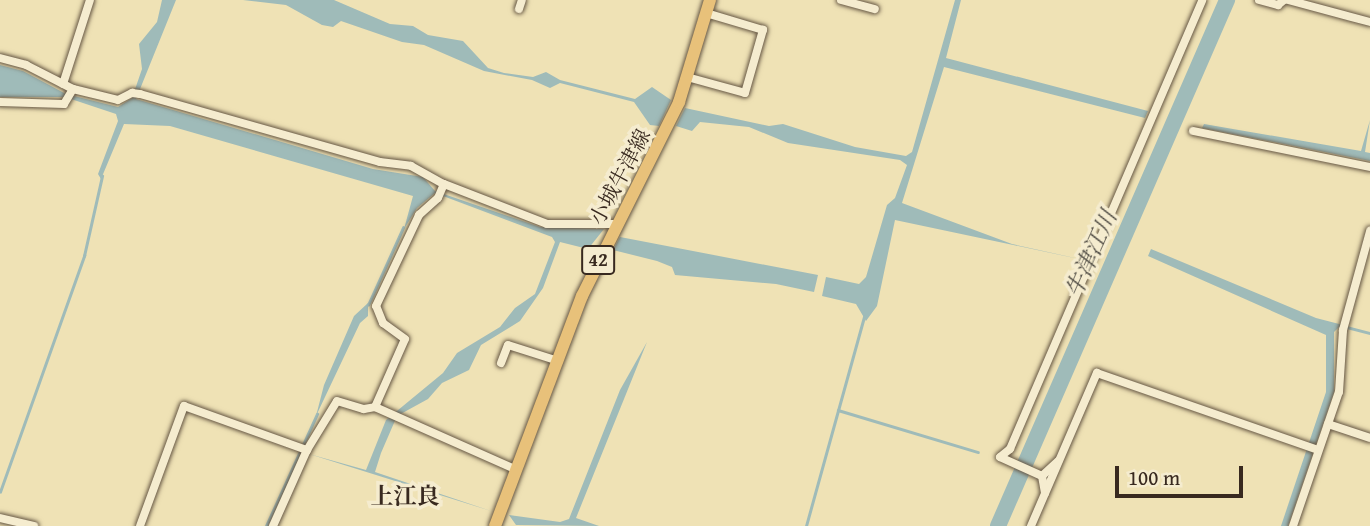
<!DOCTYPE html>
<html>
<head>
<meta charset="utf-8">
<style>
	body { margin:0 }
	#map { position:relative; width:1370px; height:526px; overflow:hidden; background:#efe2b5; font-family:"Gentium Book Plus","Noto Serif JP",serif }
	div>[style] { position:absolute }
	.water>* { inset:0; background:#9fbbb9 }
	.stream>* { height:2.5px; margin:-1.25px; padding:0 1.25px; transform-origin:1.25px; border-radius:1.25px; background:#9fbbb9 }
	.river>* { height:16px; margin:-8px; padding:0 8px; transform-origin:8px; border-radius:8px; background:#9fbbb9 }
	.roads { filter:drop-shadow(0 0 2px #665744) drop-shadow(0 0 2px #665744) }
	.minor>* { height:8px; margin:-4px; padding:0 4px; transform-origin:4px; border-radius:4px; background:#f5eccf }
	.primary>* { height:12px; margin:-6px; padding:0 6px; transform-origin:6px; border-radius:6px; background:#e8c17a }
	span { translate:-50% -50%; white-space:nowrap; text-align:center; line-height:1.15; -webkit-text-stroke:7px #f5eccf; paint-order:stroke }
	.shield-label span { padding:2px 5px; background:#f5eccf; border:2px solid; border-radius:5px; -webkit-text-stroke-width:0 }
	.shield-label { font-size:19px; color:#38291f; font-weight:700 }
	.street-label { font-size:21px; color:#38291f }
	.water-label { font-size:23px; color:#524e46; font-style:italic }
	.neighbourhood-label { font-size:23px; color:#38291f; font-weight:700 }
	.scale { position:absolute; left:1115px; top:466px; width:128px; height:32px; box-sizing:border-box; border:4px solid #38291f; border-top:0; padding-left:9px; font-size:21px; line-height:24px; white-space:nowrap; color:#38291f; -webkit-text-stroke:5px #f5eccf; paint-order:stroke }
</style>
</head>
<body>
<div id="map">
	<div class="water">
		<i style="clip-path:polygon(162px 0,176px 0,136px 99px,373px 169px,423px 177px,435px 191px,540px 227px,604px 229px,588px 249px,560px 242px,543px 288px,520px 321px,481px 345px,469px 370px,442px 383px,428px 399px,397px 416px,381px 453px,375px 472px,491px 511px,309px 454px,366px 470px,386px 420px,443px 373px,457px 353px,500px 327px,515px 308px,535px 294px,555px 242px,552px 237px,435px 193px,417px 208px,404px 229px,413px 196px,170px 126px,124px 124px,101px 179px,98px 174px,118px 121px,116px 114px,65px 97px,0 97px,0 65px,23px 71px,66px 94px,118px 107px,132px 98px,142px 69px,139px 44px,157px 22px)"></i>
		<i style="clip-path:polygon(243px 0,334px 0,390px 24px,413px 26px,428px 35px,463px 41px,488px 68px,504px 73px,533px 77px,546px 72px,560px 80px,635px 99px,652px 87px,671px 100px,659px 126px,650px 125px,634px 102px,560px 83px,550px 88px,532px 80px,484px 71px,424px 45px,402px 42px,341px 21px,333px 27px,322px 25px,286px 5px)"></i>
		<i style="clip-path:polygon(955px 0,961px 0,946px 58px,1148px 111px,1145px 118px,944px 67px,902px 203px,1012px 244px,1084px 260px,895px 220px,877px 306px,866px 321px,856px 304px,822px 296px,826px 277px,859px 284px,866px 277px,887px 205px,895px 198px,907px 165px,900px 160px,788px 143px,749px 127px,700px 122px,692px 131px,676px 126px,685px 108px,769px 126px,783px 124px,855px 147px,906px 156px,912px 152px)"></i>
		<i style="clip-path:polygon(1370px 120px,1365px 152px,1370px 153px,1370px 161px,1202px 128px,1204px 124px,1361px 151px)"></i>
		<i style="clip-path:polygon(620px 237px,818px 275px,814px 292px,776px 284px,675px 275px,672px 267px,657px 261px,613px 250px)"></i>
		<i style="clip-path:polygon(1151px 249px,1316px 318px,1370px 332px,1370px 335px,1339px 327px,1334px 332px,1334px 392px,1288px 526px,1281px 526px,1326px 392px,1326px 335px,1148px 256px)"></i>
		<i style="clip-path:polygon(368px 303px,368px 316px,360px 323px,316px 416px,324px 385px,354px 316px)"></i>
		<i style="clip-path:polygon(647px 342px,576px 518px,599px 526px,516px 525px,509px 515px,560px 522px,569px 519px,620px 390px)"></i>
	</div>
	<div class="stream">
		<i style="left:368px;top:305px;width:85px;rotate:-65.6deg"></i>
		<i style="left:838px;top:410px;width:146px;rotate:16.7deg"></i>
		<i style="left:0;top:492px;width:251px;rotate:-70.4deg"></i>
		<i style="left:84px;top:256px;width:82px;rotate:-77.3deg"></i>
		<i style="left:266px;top:526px;width:123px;rotate:-65.5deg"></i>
		<i style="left:806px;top:526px;width:217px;rotate:-74.5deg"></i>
	</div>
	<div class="river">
		<i style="left:998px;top:526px;width:574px;rotate:-66.47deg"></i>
	</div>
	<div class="roads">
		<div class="minor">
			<i style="left:841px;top:0;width:35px;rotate:15deg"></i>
			<i style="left:1259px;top:0;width:20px;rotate:15deg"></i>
			<i style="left:1278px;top:5px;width:8px;rotate:-40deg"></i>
			<i style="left:1288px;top:0;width:85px;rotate:15deg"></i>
			<i style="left:519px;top:9px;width:9px;rotate:-72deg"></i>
			<i style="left:0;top:58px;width:27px;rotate:15deg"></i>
			<i style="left:26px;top:65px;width:53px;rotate:27.1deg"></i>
			<i style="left:73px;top:89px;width:17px;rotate:121deg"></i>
			<i style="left:64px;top:104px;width:64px;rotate:-178.2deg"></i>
			<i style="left:687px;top:77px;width:60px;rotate:15.4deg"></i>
			<i style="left:745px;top:93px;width:66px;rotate:-74.1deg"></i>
			<i style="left:763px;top:30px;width:59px;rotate:-163.4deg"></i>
			<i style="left:63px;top:84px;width:88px;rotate:-72.2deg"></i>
			<i style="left:73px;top:89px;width:46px;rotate:13.7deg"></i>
			<i style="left:118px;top:100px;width:16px;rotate:-27deg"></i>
			<i style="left:132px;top:93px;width:8px;rotate:7deg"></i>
			<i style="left:140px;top:94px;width:249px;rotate:15.8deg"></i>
			<i style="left:380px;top:162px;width:31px;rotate:7deg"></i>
			<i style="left:411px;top:166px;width:38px;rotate:29deg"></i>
			<i style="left:1193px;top:131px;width:181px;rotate:11.5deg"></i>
			<i style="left:501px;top:363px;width:19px;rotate:-69deg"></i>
			<i style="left:508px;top:345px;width:52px;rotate:17.7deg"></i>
			<i style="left:375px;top:407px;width:74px;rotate:-66.2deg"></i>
			<i style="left:405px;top:339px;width:27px;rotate:-144deg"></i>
			<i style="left:383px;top:323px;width:18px;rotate:-112deg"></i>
			<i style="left:376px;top:306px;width:101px;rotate:-64.7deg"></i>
			<i style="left:419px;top:215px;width:25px;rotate:-42deg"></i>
			<i style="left:438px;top:198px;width:15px;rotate:-67deg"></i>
			<i style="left:444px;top:184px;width:110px;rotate:21.2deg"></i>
			<i style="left:547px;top:224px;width:71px"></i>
			<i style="left:1328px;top:424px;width:44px;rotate:18.4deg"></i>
			<i style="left:1042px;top:476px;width:46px;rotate:-155.7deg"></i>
			<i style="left:1000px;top:457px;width:13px;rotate:-39deg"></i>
			<i style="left:1010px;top:449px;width:488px;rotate:-66.8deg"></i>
			<i style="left:1045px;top:493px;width:17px;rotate:-100deg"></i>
			<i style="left:1042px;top:476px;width:23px;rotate:-43deg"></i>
			<i style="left:0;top:518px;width:35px;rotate:13deg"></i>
			<i style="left:140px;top:526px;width:128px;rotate:-69.9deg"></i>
			<i style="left:184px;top:406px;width:131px;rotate:19.7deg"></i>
			<i style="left:273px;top:526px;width:83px;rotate:-65.9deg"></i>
			<i style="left:307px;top:450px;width:57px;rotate:-58.5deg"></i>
			<i style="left:337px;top:401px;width:28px;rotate:17deg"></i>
			<i style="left:364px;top:409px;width:11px;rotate:-10deg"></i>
			<i style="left:375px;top:407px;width:155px;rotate:23.9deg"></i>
			<i style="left:1031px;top:526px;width:167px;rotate:-66.7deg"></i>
			<i style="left:1097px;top:373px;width:234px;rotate:19.2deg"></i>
			<i style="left:1293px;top:526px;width:142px;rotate:-71.1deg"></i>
			<i style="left:1339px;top:392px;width:62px;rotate:-86.3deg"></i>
			<i style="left:1343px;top:330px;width:103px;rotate:-74.7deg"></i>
		</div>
		<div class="primary">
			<i style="left:495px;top:526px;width:246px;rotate:-69.3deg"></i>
			<i style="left:582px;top:296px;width:217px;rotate:-63.4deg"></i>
			<i style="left:679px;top:102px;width:107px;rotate:-73.1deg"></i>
		</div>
	</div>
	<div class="shield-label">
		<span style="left:598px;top:260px">42</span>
	</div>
	<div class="street-label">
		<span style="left:620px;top:177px;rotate:-62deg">小城牛津線</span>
	</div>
	<div class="water-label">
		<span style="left:1091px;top:254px;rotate:-66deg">牛津江川</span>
	</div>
	<div class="neighbourhood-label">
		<span style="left:405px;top:496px">上江良</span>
	</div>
	<div class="scale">100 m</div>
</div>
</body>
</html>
